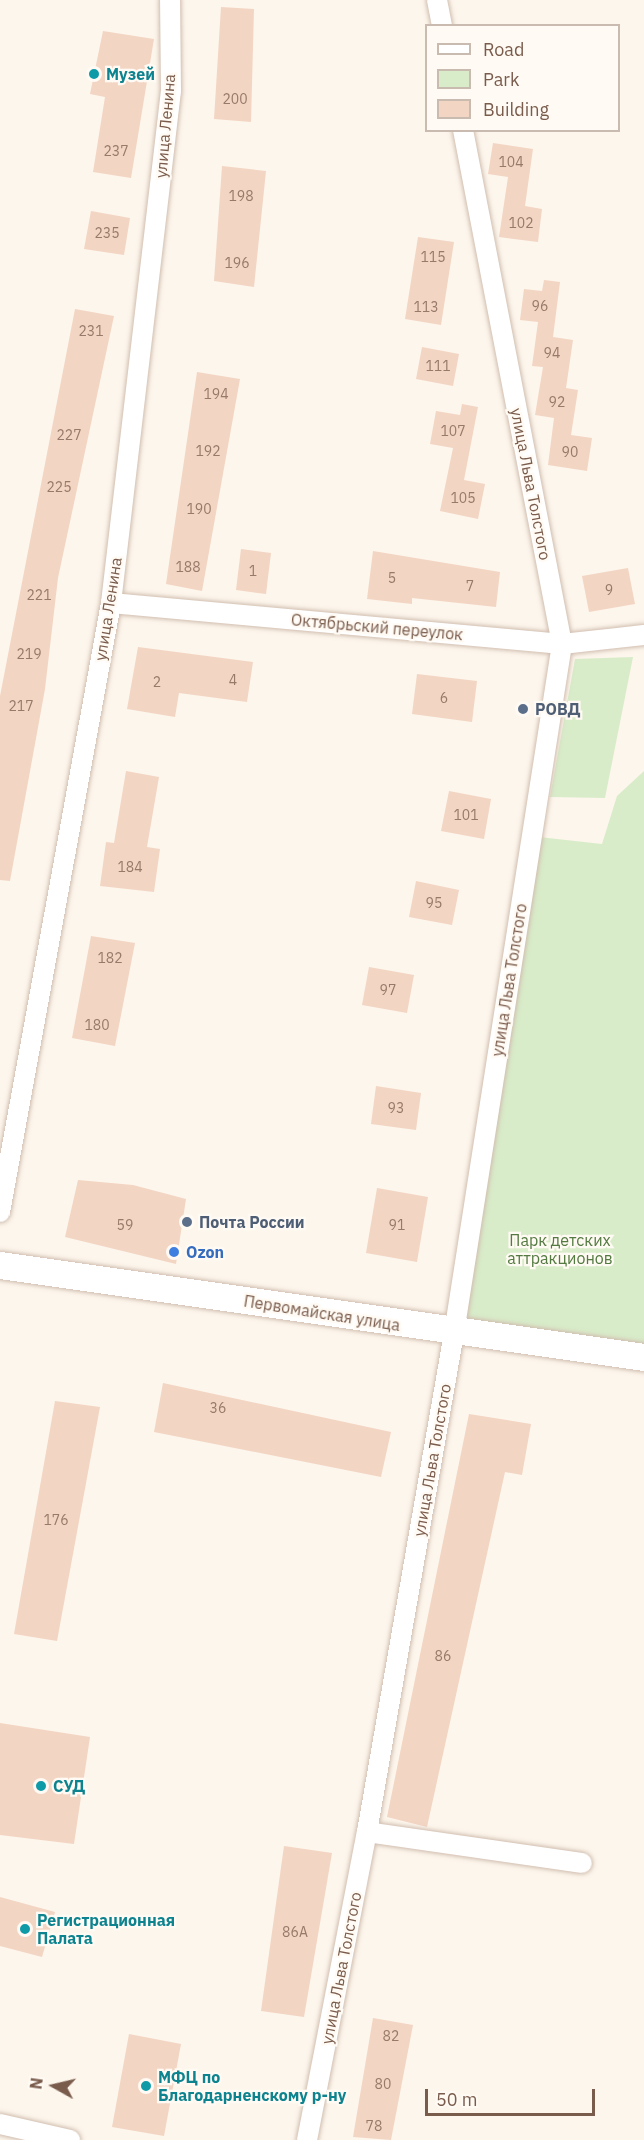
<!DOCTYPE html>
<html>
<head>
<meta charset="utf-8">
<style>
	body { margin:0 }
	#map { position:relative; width:644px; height:2140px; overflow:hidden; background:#fdf6ec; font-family:"IBM Plex Sans",sans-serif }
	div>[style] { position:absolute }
	.green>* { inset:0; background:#d8ecc9 }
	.building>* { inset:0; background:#f3d5c3 }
	.roads { filter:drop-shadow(0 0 2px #d1beb0) drop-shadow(0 0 2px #d1beb0) }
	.street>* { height:20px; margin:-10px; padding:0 10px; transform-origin:10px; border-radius:10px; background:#fff }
	.secondary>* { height:27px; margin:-13.5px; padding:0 13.5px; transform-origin:13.5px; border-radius:13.5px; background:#fff }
	.dots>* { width:16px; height:16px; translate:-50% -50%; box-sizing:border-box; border:3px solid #fffaf3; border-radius:50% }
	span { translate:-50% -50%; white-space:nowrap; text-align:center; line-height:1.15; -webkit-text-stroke:4.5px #fffaf3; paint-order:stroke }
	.number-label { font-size:14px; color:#987a6a }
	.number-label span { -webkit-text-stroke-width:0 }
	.culture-label { font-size:16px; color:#0d838f; font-weight:700 }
	.left { translate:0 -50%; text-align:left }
	.street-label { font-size:16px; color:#7a5c4d }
	.service-label { font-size:16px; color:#4e5e75; font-weight:700 }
	.park-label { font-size:16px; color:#537a41 }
	.shop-label { font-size:16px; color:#366cbe; font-weight:700 }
	.legend { position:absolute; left:425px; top:24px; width:195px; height:108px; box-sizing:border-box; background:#fffaf3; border:2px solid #cabbb1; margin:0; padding:8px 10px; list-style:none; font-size:18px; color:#7a5c4d }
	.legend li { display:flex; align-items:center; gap:12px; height:30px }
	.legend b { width:30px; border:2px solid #cabbb1 }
	.north { position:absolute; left:24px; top:2056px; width:60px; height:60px; -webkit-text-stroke:4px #fffaf3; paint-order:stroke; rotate:278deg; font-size:16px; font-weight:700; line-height:24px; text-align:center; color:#7a5c4d }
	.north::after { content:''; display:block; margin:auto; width:21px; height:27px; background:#7a5c4d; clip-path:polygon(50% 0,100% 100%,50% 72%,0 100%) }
	.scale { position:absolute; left:425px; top:2089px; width:170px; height:27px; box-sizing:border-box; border:3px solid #7a5c4d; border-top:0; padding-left:8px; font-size:18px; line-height:21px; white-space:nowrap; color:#7a5c4d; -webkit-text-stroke:4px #fffaf3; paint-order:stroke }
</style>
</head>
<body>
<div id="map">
	<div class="green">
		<i style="clip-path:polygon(633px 657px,605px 798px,550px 797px,575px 659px)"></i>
		<i style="clip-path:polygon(644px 771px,644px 1345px,463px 1327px,539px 837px,602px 844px,617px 796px)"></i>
	</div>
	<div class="building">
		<i style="clip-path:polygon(221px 7px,254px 9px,251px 122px,214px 119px)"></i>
		<i style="clip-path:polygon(103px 31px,154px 39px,131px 178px,93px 172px,105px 97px,90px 94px)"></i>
		<i style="clip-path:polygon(493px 143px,533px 149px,525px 206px,542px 209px,538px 242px,499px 237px,508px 177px,488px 174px)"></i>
		<i style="clip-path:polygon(222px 166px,266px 171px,254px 287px,214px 281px)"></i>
		<i style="clip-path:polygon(91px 211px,130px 218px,124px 255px,84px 249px)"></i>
		<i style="clip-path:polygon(418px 237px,454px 242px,441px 325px,405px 319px)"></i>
		<i style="clip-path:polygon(544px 280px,560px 282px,553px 337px,573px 340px,566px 388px,578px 390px,571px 435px,592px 438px,587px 471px,548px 465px,554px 418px,535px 415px,543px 367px,532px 366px,538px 322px,520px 320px,524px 289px,542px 291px)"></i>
		<i style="clip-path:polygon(75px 309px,114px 316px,58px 578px,45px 689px,10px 881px,0 880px,0 696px)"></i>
		<i style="clip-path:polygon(422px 347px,459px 354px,453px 386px,416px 379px)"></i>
		<i style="clip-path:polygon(197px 372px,240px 379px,202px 591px,166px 584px)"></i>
		<i style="clip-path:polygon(462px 404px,478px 407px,464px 480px,485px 484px,478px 519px,440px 511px,453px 448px,430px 444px,436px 411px,460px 415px)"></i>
		<i style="clip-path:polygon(241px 549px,271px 553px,266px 594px,236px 590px)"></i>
		<i style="clip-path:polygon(373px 551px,500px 572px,496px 607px,412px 598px,412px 604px,367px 599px)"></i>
		<i style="clip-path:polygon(628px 568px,635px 604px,589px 612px,582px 576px)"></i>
		<i style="clip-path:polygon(138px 647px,253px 662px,247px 702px,179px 693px,175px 717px,127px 709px)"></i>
		<i style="clip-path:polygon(417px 674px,477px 681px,472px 722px,412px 714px)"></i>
		<i style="clip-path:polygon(126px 771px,159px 777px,147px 847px,160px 849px,154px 892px,100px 886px,106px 842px,114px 843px)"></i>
		<i style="clip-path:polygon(449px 791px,491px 799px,484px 839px,441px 831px)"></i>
		<i style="clip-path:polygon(416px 881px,459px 890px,452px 925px,409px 917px)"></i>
		<i style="clip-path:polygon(91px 936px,135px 943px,115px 1046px,72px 1038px)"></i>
		<i style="clip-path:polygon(369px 967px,414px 975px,407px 1013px,362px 1005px)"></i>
		<i style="clip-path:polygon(376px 1086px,421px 1093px,416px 1130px,371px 1124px)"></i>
		<i style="clip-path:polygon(78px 1180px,133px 1185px,186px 1199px,176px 1264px,65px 1237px)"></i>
		<i style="clip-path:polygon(377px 1188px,428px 1197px,417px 1262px,366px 1253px)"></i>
		<i style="clip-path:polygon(163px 1383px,391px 1432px,381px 1477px,154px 1432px)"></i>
		<i style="clip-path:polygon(55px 1401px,100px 1407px,57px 1641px,14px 1634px)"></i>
		<i style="clip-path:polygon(469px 1414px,531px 1424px,522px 1475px,505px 1472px,427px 1827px,387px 1817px)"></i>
		<i style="clip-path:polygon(0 1723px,90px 1737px,74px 1844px,0 1835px)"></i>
		<i style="clip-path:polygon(284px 1846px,332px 1853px,304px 2017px,261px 2011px)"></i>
		<i style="clip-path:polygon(0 1897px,55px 1912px,42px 1957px,0 1946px)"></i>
		<i style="clip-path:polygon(373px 2018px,413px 2025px,391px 2140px,353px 2137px)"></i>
		<i style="clip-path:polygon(129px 2034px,181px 2044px,164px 2136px,112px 2127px)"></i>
	</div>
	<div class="roads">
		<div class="street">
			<i style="left:437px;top:0;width:26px;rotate:79deg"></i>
			<i style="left:111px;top:603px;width:453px;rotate:5.2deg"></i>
			<i style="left:562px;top:644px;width:82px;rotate:-6.3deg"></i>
			<i style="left:0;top:1212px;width:619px;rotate:-79.67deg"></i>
			<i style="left:111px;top:603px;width:516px;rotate:-83.32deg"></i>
			<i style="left:171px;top:91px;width:91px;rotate:-90.6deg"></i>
			<i style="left:367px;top:1832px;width:507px;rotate:-80.11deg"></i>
			<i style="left:454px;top:1333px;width:697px;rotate:-81.09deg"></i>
			<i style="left:562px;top:644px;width:523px;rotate:-100.9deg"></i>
			<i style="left:0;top:2124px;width:72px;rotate:12.9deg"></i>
			<i style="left:307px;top:2140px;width:314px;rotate:-79deg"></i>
			<i style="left:367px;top:1832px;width:217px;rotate:8.2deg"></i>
		</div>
		<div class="secondary">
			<i style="left:0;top:1265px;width:651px;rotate:8.13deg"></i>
		</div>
	</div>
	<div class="dots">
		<i style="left:94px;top:74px;background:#0f9aa8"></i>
		<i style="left:523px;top:709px;background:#5c6f8a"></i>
		<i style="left:187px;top:1222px;background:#5c6f8a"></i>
		<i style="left:174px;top:1252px;background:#3f7fe0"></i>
		<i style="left:41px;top:1786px;background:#0f9aa8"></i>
		<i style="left:25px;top:1929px;background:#0f9aa8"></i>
		<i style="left:146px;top:2086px;background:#0f9aa8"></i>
	</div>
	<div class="number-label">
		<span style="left:235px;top:99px">200</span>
		<span style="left:116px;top:151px">237</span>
		<span style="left:511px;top:162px">104</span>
		<span style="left:241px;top:196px">198</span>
		<span style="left:521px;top:223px">102</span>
		<span style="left:107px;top:233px">235</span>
		<span style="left:433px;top:257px">115</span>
		<span style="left:237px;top:263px">196</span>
		<span style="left:540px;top:306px">96</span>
		<span style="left:426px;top:307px">113</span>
		<span style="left:91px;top:331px">231</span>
		<span style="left:552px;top:353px">94</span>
		<span style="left:438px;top:366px">111</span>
		<span style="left:216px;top:394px">194</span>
		<span style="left:557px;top:402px">92</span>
		<span style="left:453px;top:431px">107</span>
		<span style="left:69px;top:435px">227</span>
		<span style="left:208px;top:451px">192</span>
		<span style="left:570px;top:452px">90</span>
		<span style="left:59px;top:487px">225</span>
		<span style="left:463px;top:498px">105</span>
		<span style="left:199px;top:509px">190</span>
		<span style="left:188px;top:567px">188</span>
		<span style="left:253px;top:571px">1</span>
		<span style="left:392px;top:578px">5</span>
		<span style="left:470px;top:586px">7</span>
		<span style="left:609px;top:590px">9</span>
		<span style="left:39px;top:595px">221</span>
		<span style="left:29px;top:654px">219</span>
		<span style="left:233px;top:680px">4</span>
		<span style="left:157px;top:682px">2</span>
		<span style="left:444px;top:698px">6</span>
		<span style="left:21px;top:706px">217</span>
		<span style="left:466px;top:815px">101</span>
		<span style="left:130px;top:867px">184</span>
		<span style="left:434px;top:903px">95</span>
		<span style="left:110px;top:958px">182</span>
		<span style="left:388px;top:990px">97</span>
		<span style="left:97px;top:1025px">180</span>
		<span style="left:396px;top:1108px">93</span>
		<span style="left:125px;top:1225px">59</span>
		<span style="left:397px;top:1225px">91</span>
		<span style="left:218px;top:1408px">36</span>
		<span style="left:56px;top:1520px">176</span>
		<span style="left:443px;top:1656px">86</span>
		<span style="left:295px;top:1932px">86А</span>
		<span style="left:391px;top:2036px">82</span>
		<span style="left:383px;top:2084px">80</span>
		<span style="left:374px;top:2126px">78</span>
	</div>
	<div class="culture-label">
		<span class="left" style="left:106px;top:74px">Музей</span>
		<span class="left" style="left:53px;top:1786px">СУД</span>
		<span class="left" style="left:37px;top:1929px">Регистрационная<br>Палата</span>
		<span class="left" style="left:158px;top:2086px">МФЦ по<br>Благодарненскому р-ну</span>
	</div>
	<div class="street-label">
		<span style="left:165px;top:126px;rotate:-85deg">улица Ленина</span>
		<span style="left:531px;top:484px;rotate:79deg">улица Льва Толстого</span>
		<span style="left:108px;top:609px;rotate:-81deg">улица Ленина</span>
		<span style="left:377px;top:627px;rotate:5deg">Октябрьский переулок</span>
		<span style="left:509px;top:980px;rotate:-81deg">улица Льва Толстого</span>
		<span style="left:322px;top:1313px;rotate:9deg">Первомайская улица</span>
		<span style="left:432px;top:1460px;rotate:-80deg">улица Льва Толстого</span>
		<span style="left:341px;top:1968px;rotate:-79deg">улица Льва Толстого</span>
	</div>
	<div class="service-label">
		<span class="left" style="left:535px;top:709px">РОВД</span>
		<span class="left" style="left:199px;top:1222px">Почта России</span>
	</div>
	<div class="park-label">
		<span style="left:560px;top:1249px">Парк детских<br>аттракционов</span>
	</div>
	<div class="shop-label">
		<span class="left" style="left:186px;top:1252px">Ozon</span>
	</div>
	<ul class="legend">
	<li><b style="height:8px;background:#fff"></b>Road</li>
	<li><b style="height:16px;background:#d8ecc9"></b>Park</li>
	<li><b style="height:16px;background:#f3d5c3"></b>Building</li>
	</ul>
	<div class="north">N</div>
	<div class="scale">50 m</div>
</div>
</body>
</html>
